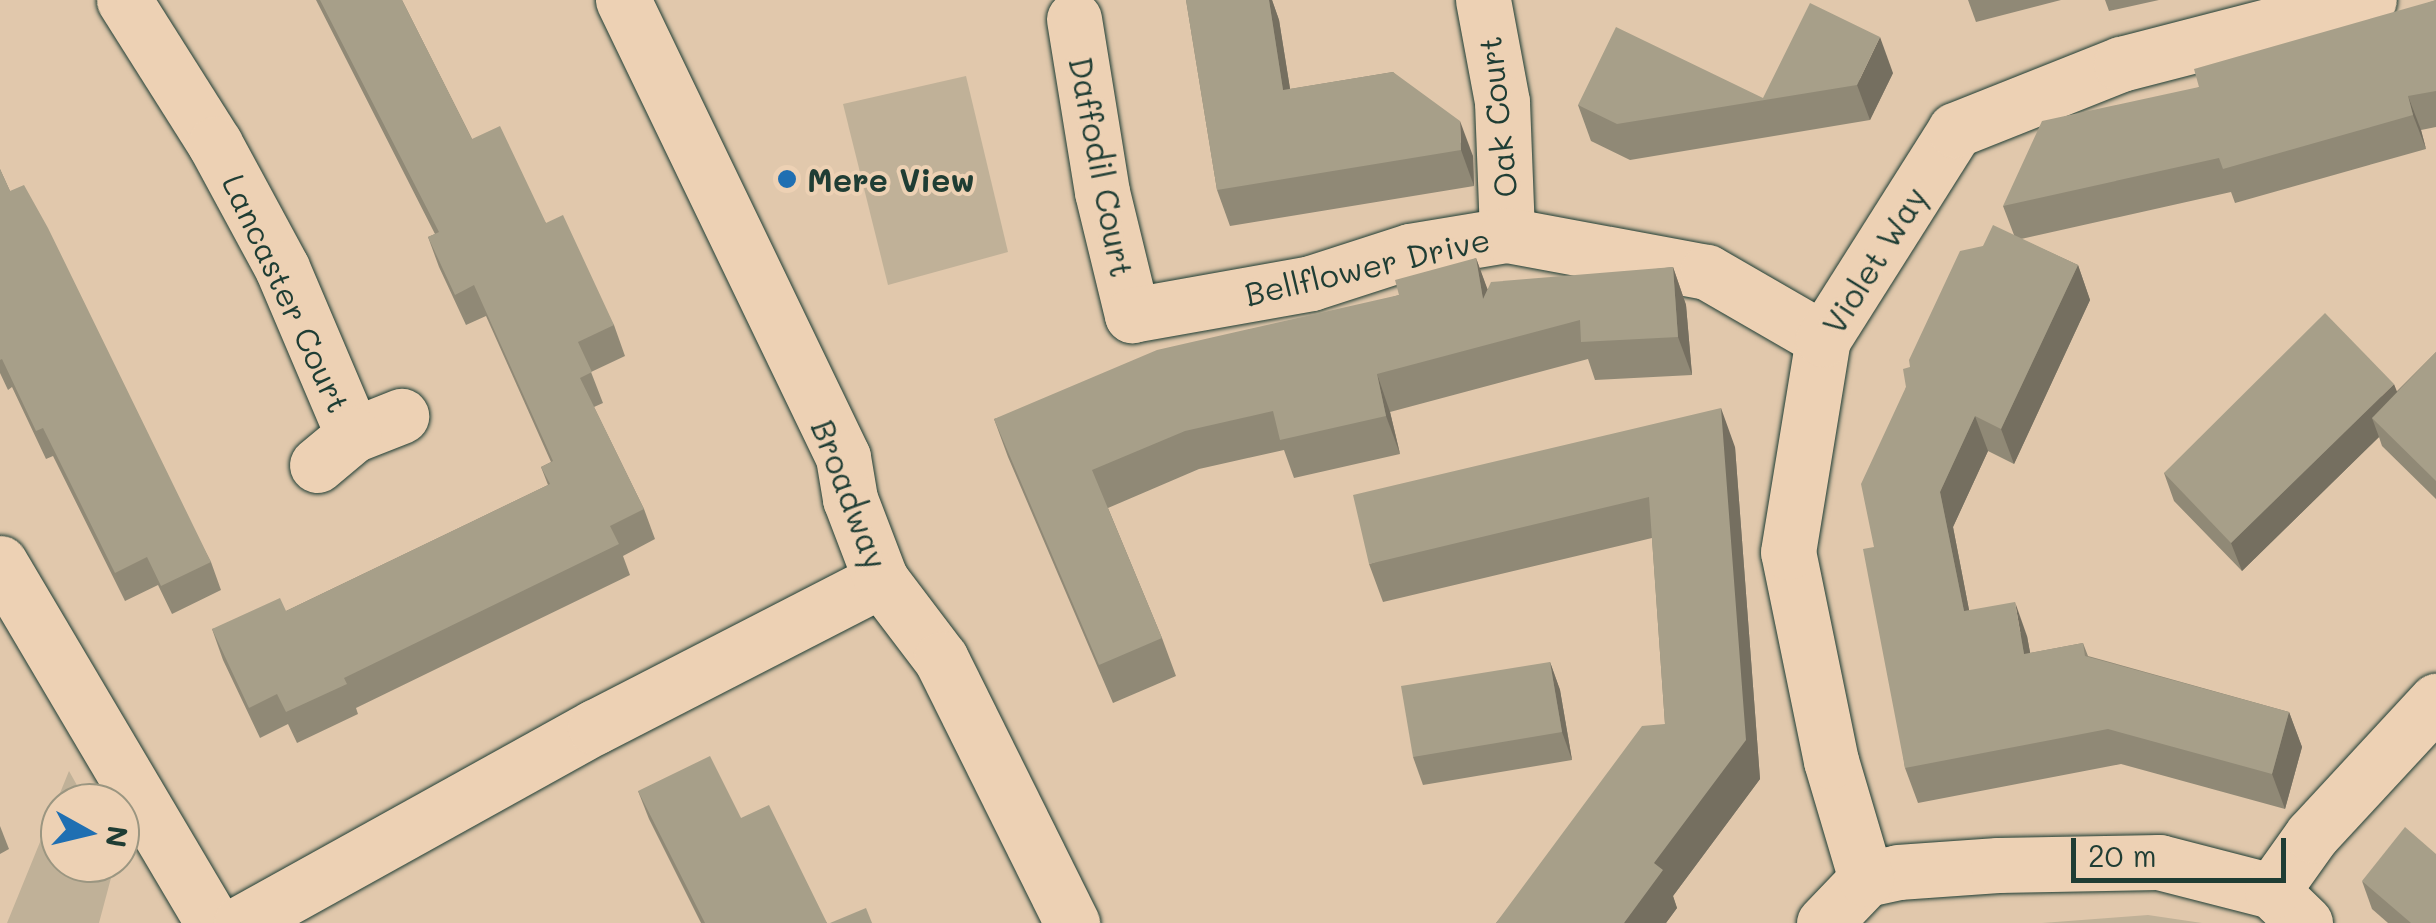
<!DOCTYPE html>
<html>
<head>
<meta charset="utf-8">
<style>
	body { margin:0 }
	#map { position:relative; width:2436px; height:923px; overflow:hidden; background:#e1c8ac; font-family:Mali,sans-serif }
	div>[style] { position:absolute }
	.green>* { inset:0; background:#c0b198 }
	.roads { filter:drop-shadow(0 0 2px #1f3d34) drop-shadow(0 0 2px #1f3d34) }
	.street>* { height:55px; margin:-27.5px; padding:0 27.5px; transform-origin:27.5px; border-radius:27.5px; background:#edd1b4 }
	.secondary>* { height:55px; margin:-27.5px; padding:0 27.5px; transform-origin:27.5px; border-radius:27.5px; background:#edd1b4 }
	.wall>* { inset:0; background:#908976 }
	.shaded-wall>* { inset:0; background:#756f60 }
	.building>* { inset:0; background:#a79f89 }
	.dots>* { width:28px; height:28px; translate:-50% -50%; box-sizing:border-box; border:5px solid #edd1b4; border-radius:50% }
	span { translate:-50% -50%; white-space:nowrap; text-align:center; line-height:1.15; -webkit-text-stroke:8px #edd1b4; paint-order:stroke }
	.street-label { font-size:32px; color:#1f3d34 }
	.poi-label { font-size:32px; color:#1f3d34; font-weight:700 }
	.left { translate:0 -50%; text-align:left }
	.north { position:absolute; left:40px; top:783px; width:100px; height:100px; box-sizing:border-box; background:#edd1b4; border:2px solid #9b9681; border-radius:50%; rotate:98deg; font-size:28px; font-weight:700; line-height:40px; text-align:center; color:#1f3d34 }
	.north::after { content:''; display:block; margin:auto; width:35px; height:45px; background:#1f6fb2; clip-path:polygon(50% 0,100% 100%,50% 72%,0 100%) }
	.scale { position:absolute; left:2071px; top:838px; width:215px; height:45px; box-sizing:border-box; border:5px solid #1f3d34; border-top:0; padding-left:12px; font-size:30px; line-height:35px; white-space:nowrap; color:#1f3d34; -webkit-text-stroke:8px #edd1b4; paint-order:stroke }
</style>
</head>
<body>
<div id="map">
	<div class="green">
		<i style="clip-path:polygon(966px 76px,1008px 252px,888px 285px,843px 104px)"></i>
		<i style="clip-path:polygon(69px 771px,87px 803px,60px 803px,60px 863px,115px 863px,99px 923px,7px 923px)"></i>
		<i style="clip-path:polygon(2148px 915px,2202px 923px,2042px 923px)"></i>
	</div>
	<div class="roads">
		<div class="street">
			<i style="left:124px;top:0;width:170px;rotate:57.7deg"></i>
			<i style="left:215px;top:144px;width:141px;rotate:61.6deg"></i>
			<i style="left:282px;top:268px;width:181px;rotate:67deg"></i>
			<i style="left:353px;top:435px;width:52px;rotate:-21.6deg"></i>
			<i style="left:1483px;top:0;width:104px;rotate:79.4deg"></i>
			<i style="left:1502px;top:102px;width:133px;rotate:87.8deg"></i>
			<i style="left:1074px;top:19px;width:175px;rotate:80.8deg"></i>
			<i style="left:1102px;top:192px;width:127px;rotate:76.3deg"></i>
			<i style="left:1132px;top:315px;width:182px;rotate:-10.1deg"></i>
			<i style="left:1311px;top:283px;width:104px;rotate:-17.9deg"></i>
			<i style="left:1410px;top:251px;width:98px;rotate:-9.4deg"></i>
			<i style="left:1507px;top:235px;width:203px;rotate:10.5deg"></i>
			<i style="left:1707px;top:272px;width:134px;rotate:30deg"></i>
			<i style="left:317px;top:465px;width:47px;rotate:-39.8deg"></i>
			<i style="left:0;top:563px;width:418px;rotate:59.4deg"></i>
			<i style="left:1866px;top:879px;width:33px;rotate:-12deg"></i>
			<i style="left:1898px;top:872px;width:100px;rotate:-4deg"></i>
			<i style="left:1998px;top:865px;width:161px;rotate:-1.1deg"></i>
			<i style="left:2159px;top:862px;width:117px;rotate:14.4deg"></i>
			<i style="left:2272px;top:891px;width:46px;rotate:44.1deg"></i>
			<i style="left:2272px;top:891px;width:69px;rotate:-54.5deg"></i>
			<i style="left:2312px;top:835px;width:183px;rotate:-47.2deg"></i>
			<i style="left:241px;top:923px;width:405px;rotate:-29deg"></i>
			<i style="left:595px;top:727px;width:322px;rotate:-27.2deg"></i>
			<i style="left:1824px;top:923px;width:61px;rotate:-46.3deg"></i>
			<i style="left:1866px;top:879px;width:123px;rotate:-106.5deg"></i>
			<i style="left:1831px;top:761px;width:213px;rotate:-101.6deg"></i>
			<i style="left:1788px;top:552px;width:216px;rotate:-80.7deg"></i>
			<i style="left:1823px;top:339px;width:247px;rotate:-57.7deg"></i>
			<i style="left:1955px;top:130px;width:179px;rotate:-21.7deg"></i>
			<i style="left:2121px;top:64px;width:256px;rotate:-14.5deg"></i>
		</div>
		<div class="secondary">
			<i style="left:623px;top:0;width:507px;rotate:64.29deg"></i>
			<i style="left:843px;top:457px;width:43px;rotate:80.5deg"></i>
			<i style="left:850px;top:499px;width:87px;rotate:69.1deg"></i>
			<i style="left:881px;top:580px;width:99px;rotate:52.8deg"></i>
			<i style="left:941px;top:659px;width:295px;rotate:63.6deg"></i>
		</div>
	</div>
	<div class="wall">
		<i style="clip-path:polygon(316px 0,402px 0,472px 139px,546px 223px,614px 325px,625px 356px,591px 372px,603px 403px,594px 407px,644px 509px,655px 539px,623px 556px,630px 575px,356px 708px,358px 714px,297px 743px,288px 724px,260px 738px,223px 660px,212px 629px,286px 611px,548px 485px,541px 467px,551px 462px,486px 316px,466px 325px,439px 267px,428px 237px,435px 234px)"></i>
		<i style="clip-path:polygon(1186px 0,1272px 0,1279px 20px,1290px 89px,1393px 72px,1473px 156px,1474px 186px,1230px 226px,1217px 190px)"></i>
		<i style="clip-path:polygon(1968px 0,2061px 0,1976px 22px)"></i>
		<i style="clip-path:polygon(2105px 0,2159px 0,2109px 11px)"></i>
		<i style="clip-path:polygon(2436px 0,2436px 127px,2421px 130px,2426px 149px,2235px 203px,2231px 192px,2021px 239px,2078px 265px,2090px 300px,2014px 464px,1988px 451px,1953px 527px,1969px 610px,2027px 636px,2030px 653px,2083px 643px,2088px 656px,2289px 712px,2302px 747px,2285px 809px,2121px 764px,1918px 803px,1905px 768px,1874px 547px,1910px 367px,1983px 246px,2014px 235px,2003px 206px,2199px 87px)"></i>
		<i style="clip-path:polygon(1893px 73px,1870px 120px,1630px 160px,1591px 141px,1578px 105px,1763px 98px)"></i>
		<i style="clip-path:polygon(0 169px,10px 191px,211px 562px,221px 590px,172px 614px,158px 585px,125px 601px,53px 456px,46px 459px,12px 387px,8px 390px,0 373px)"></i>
		<i style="clip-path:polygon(1476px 258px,1487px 289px,1673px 267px,1686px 305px,1692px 375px,1595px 380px,1588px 359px,1390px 412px,1400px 454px,1294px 478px,1284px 450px,1199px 469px,1108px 508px,1162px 638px,1176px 676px,1113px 703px,1008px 457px,994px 419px,1399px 295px)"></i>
		<i style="clip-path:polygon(2436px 352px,2436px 499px,2382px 446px,2379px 437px,2242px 571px,2174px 501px,2164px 473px,2397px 391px)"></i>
		<i style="clip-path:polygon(1735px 447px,1760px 779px,1673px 896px,1677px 908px,1666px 923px,1496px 923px,1665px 724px,1652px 538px,1383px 602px,1369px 564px)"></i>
		<i style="clip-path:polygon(1550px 662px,1560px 690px,1572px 760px,1423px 785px,1413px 757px)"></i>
		<i style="clip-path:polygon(638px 791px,741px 818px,827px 923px,701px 923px,649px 819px)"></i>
		<i style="clip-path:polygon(0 826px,9px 849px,0 854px)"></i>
		<i style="clip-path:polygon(2362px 881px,2436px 923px,2388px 923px,2372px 909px)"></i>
	</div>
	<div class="shaded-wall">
		<i style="clip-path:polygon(1269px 0,1272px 0,1279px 20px,1296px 126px,1283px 90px)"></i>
		<i style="clip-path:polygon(1880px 37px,1893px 73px,1870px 120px,1857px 85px)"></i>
		<i style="clip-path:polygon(2408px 96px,2421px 130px,2426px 149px,2413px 115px)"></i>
		<i style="clip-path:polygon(1460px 121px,1473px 156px,1474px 186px,1461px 150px)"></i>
		<i style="clip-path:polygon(1476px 258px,1490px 296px,1483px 299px)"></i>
		<i style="clip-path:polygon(2078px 265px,2090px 300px,2014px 464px,2001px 429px)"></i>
		<i style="clip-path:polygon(1673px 267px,1686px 305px,1692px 375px,1678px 337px)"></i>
		<i style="clip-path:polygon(1377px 374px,1390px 412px,1400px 454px,1386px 416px)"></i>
		<i style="clip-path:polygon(2394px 384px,2405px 412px,2372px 418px,2379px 437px,2242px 571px,2231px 543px)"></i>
		<i style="clip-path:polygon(1721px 408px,1735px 447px,1760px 779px,1673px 896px,1677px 908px,1666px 923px,1624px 923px,1654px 863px)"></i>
		<i style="clip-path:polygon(1975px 416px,1988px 451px,1953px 527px,1976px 646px,1964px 611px,1940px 492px)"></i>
		<i style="clip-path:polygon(2015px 602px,2027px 636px,2037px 689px,2024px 654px)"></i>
		<i style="clip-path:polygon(1550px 662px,1560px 690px,1572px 760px,1562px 732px)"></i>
		<i style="clip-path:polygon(2289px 712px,2302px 747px,2285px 809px,2272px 774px)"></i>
	</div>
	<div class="building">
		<i style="clip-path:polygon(320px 0,402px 0,472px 139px,500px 126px,546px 223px,563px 215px,614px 325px,578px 342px,592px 372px,580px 378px,644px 509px,610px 526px,619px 544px,344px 678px,347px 684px,286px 712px,277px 694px,249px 708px,212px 629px,280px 598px,286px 611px,550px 484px,541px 467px,553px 461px,474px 285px,455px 295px,428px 237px,439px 232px)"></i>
		<i style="clip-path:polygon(1186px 0,1269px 0,1283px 90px,1393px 72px,1460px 121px,1461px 150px,1217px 190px)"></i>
		<i style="clip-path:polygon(2436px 0,2436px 91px,2408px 96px,2413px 115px,2223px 169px,2219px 158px,2003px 206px,2042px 121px,2199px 87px,2194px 69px)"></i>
		<i style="clip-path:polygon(1810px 3px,1880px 37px,1857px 85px,1617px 124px,1578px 105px,1616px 27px,1763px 98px)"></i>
		<i style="clip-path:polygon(0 169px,10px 191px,24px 185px,48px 228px,211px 562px,161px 586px,147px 557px,115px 573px,43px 428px,36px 431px,2px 359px,0 360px)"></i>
		<i style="clip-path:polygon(1993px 225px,2078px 265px,2001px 429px,1975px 416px,1940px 492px,1964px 611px,2015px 602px,2024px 654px,2083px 643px,2085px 656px,2289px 712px,2272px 774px,2108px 729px,1905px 768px,1863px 549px,1874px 547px,1861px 484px,1906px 387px,1903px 369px,1910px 367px,1909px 360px,1960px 251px,1983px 246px)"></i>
		<i style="clip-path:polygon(1476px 258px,1483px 299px,1491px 282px,1673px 267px,1678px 337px,1581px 342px,1580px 320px,1377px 374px,1386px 416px,1280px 440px,1273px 411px,1185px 431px,1092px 470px,1162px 638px,1099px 665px,994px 419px,1157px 350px,1399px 295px,1395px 280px)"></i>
		<i style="clip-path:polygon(2325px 313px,2394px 384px,2231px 543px,2164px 473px)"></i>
		<i style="clip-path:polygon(2436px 352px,2436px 481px,2372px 418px)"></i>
		<i style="clip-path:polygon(1721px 408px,1746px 740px,1654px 863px,1663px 870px,1624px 923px,1496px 923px,1642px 726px,1665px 724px,1649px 497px,1369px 564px,1353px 495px)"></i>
		<i style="clip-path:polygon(1550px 662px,1562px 732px,1413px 757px,1401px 686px)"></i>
		<i style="clip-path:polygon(710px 756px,741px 818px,769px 805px,827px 923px,705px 923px,638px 791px)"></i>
		<i style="clip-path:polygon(2405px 827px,2436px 854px,2436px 923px,2411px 923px,2362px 881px)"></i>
		<i style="clip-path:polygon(866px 908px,872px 923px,830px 923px)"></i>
	</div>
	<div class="dots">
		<i style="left:787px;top:179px;background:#1f6fb2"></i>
	</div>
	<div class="street-label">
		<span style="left:1497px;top:117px;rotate:-96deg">Oak Court</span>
		<span style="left:1102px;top:167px;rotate:79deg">Daffodil Court</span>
		<span style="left:1874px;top:260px;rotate:-58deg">Violet Way</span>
		<span style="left:1367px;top:266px;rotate:-13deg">Bellflower Drive</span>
		<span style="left:287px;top:293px;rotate:65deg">Lancaster Court</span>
		<span style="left:850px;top:494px;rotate:69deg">Broadway</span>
	</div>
	<div class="poi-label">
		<span class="left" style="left:807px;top:179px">Mere View</span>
	</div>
	<div class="north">N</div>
	<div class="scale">20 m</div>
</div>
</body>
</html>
